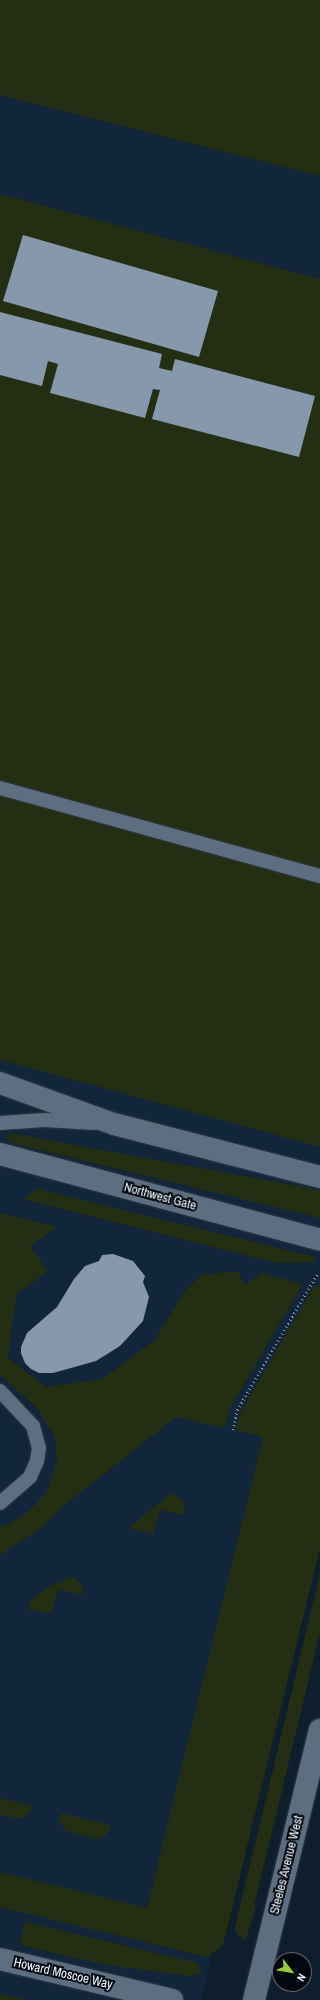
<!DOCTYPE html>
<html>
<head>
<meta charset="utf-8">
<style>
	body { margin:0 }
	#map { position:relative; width:320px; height:2000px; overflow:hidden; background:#0f1e2d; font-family:"Archivo Narrow",sans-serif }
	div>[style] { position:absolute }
	.built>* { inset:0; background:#11263a }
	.green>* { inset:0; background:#232e12 }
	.building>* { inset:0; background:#8699ac }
	.path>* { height:2.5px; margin-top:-1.25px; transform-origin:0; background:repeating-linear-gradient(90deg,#86919d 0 1px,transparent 0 4px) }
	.roads { filter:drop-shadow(0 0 1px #303844) drop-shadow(0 0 1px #303844) }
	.service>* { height:14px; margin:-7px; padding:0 7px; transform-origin:7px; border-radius:7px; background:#5c6e80 }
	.minor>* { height:22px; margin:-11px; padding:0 11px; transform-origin:11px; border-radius:11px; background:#5c6e80 }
	.tertiary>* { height:22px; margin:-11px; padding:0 11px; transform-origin:11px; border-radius:11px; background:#5c6e80 }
	.secondary>* { height:22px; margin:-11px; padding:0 11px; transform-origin:11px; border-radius:11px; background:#5c6e80 }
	span { translate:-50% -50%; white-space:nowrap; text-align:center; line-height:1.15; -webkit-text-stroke:4px #03080e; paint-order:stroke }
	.street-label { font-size:13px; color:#eef6ff }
	.north { position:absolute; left:272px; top:1952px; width:40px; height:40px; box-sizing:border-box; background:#03080e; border:1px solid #61676e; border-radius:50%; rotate:121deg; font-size:11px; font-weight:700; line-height:16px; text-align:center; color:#eef6ff }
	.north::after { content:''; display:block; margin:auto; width:14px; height:18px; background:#99cb35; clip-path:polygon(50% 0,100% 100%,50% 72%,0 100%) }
</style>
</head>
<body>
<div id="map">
	<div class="built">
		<i style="clip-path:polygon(0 0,320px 0,320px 1495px,201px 2000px,0 2000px)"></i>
	</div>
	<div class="green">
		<i style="clip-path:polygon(0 0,320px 0,320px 176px,0 95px)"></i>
		<i style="clip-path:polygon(0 194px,320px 279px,320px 1147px,0 1060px)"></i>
		<i style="clip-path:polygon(10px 1133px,320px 1190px,320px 1218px,11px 1143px,6px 1137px)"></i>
		<i style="clip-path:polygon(37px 1189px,316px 1257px,315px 1262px,277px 1263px,23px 1199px)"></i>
		<i style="clip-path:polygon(0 1213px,57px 1227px,30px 1246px,48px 1271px,16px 1295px,8px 1358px,46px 1387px,102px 1379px,155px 1340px,183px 1293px,201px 1275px,237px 1271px,245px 1285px,262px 1273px,303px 1284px,230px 1408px,224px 1428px,176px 1417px,62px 1507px,44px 1526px,0 1555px,0 1525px,9px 1524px,30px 1510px,46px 1493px,57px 1461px,55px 1437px,36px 1407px,0 1375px)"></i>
		<i style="clip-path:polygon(314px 1286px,320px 1287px,320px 1548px,223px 1945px,207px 1957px,0 1907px,0 1872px,147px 1908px,263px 1437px,235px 1430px,240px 1413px)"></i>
		<i style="clip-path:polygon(174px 1494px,185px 1503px,184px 1515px,160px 1510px,153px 1534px,129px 1528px,168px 1495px)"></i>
		<i style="clip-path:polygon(320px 1574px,320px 1633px,254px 1906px,256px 1908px,245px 1941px,234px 1931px)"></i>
		<i style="clip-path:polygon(72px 1577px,83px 1585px,83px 1595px,58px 1589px,51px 1614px,28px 1609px,30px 1601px,50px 1586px)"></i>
		<i style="clip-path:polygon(0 1798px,31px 1805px,31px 1809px,28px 1815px,21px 1819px,0 1815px)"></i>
		<i style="clip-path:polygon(61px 1813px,110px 1825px,110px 1829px,106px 1835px,96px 1839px,66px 1831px,59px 1820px)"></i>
		<i style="clip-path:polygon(25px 1922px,198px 1963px,202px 1973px,190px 1976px,106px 1965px,25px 1946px,20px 1943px)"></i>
		<i style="clip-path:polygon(0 1994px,27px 2000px,0 2000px)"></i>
	</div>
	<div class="building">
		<i style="clip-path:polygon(23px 235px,218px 291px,199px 357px,3px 301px)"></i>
		<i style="clip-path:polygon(0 312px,162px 354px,159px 368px,172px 371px,175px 359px,315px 396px,299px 457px,152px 419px,160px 390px,153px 389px,145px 418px,50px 393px,58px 364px,48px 361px,42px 386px,0 375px)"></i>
		<i style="clip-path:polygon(113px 1254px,133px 1261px,145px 1276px,143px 1282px,149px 1297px,143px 1321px,120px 1346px,96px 1361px,53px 1373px,39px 1373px,31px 1369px,25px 1363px,21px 1353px,21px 1347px,27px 1333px,57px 1307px,74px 1279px,85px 1266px,99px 1261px,102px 1255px)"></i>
	</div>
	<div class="path">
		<i style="left:233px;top:1430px;width:20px;rotate:-79deg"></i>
		<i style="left:237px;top:1410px;width:158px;rotate:-59.5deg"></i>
	</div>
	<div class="roads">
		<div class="service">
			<i style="left:0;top:788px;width:332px;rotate:15.4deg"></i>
			<i style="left:0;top:1123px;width:45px;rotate:-3.8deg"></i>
			<i style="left:45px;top:1120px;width:49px;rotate:3.5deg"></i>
			<i style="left:0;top:1391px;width:48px;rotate:46.7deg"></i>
			<i style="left:33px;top:1426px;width:23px;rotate:75deg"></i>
			<i style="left:39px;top:1448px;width:13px;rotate:99deg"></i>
			<i style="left:37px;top:1461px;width:17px;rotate:114deg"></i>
			<i style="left:30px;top:1477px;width:40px;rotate:139deg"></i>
		</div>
		<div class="minor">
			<i style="left:0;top:1959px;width:177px;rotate:13.4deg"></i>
		</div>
		<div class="tertiary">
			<i style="left:0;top:1083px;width:121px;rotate:19.8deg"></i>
			<i style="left:114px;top:1124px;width:213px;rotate:14.4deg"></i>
			<i style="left:0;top:1154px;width:331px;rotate:15deg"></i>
		</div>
		<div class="secondary">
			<i style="left:254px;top:2000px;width:278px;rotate:-76.3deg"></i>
		</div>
	</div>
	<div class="street-label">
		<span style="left:160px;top:1197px;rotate:15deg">Northwest Gate</span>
		<span style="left:287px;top:1865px;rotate:-76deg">Steeles Avenue West</span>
		<span style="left:63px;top:1974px;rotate:13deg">Howard Moscoe Way</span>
	</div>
	<div class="north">N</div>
</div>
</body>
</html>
